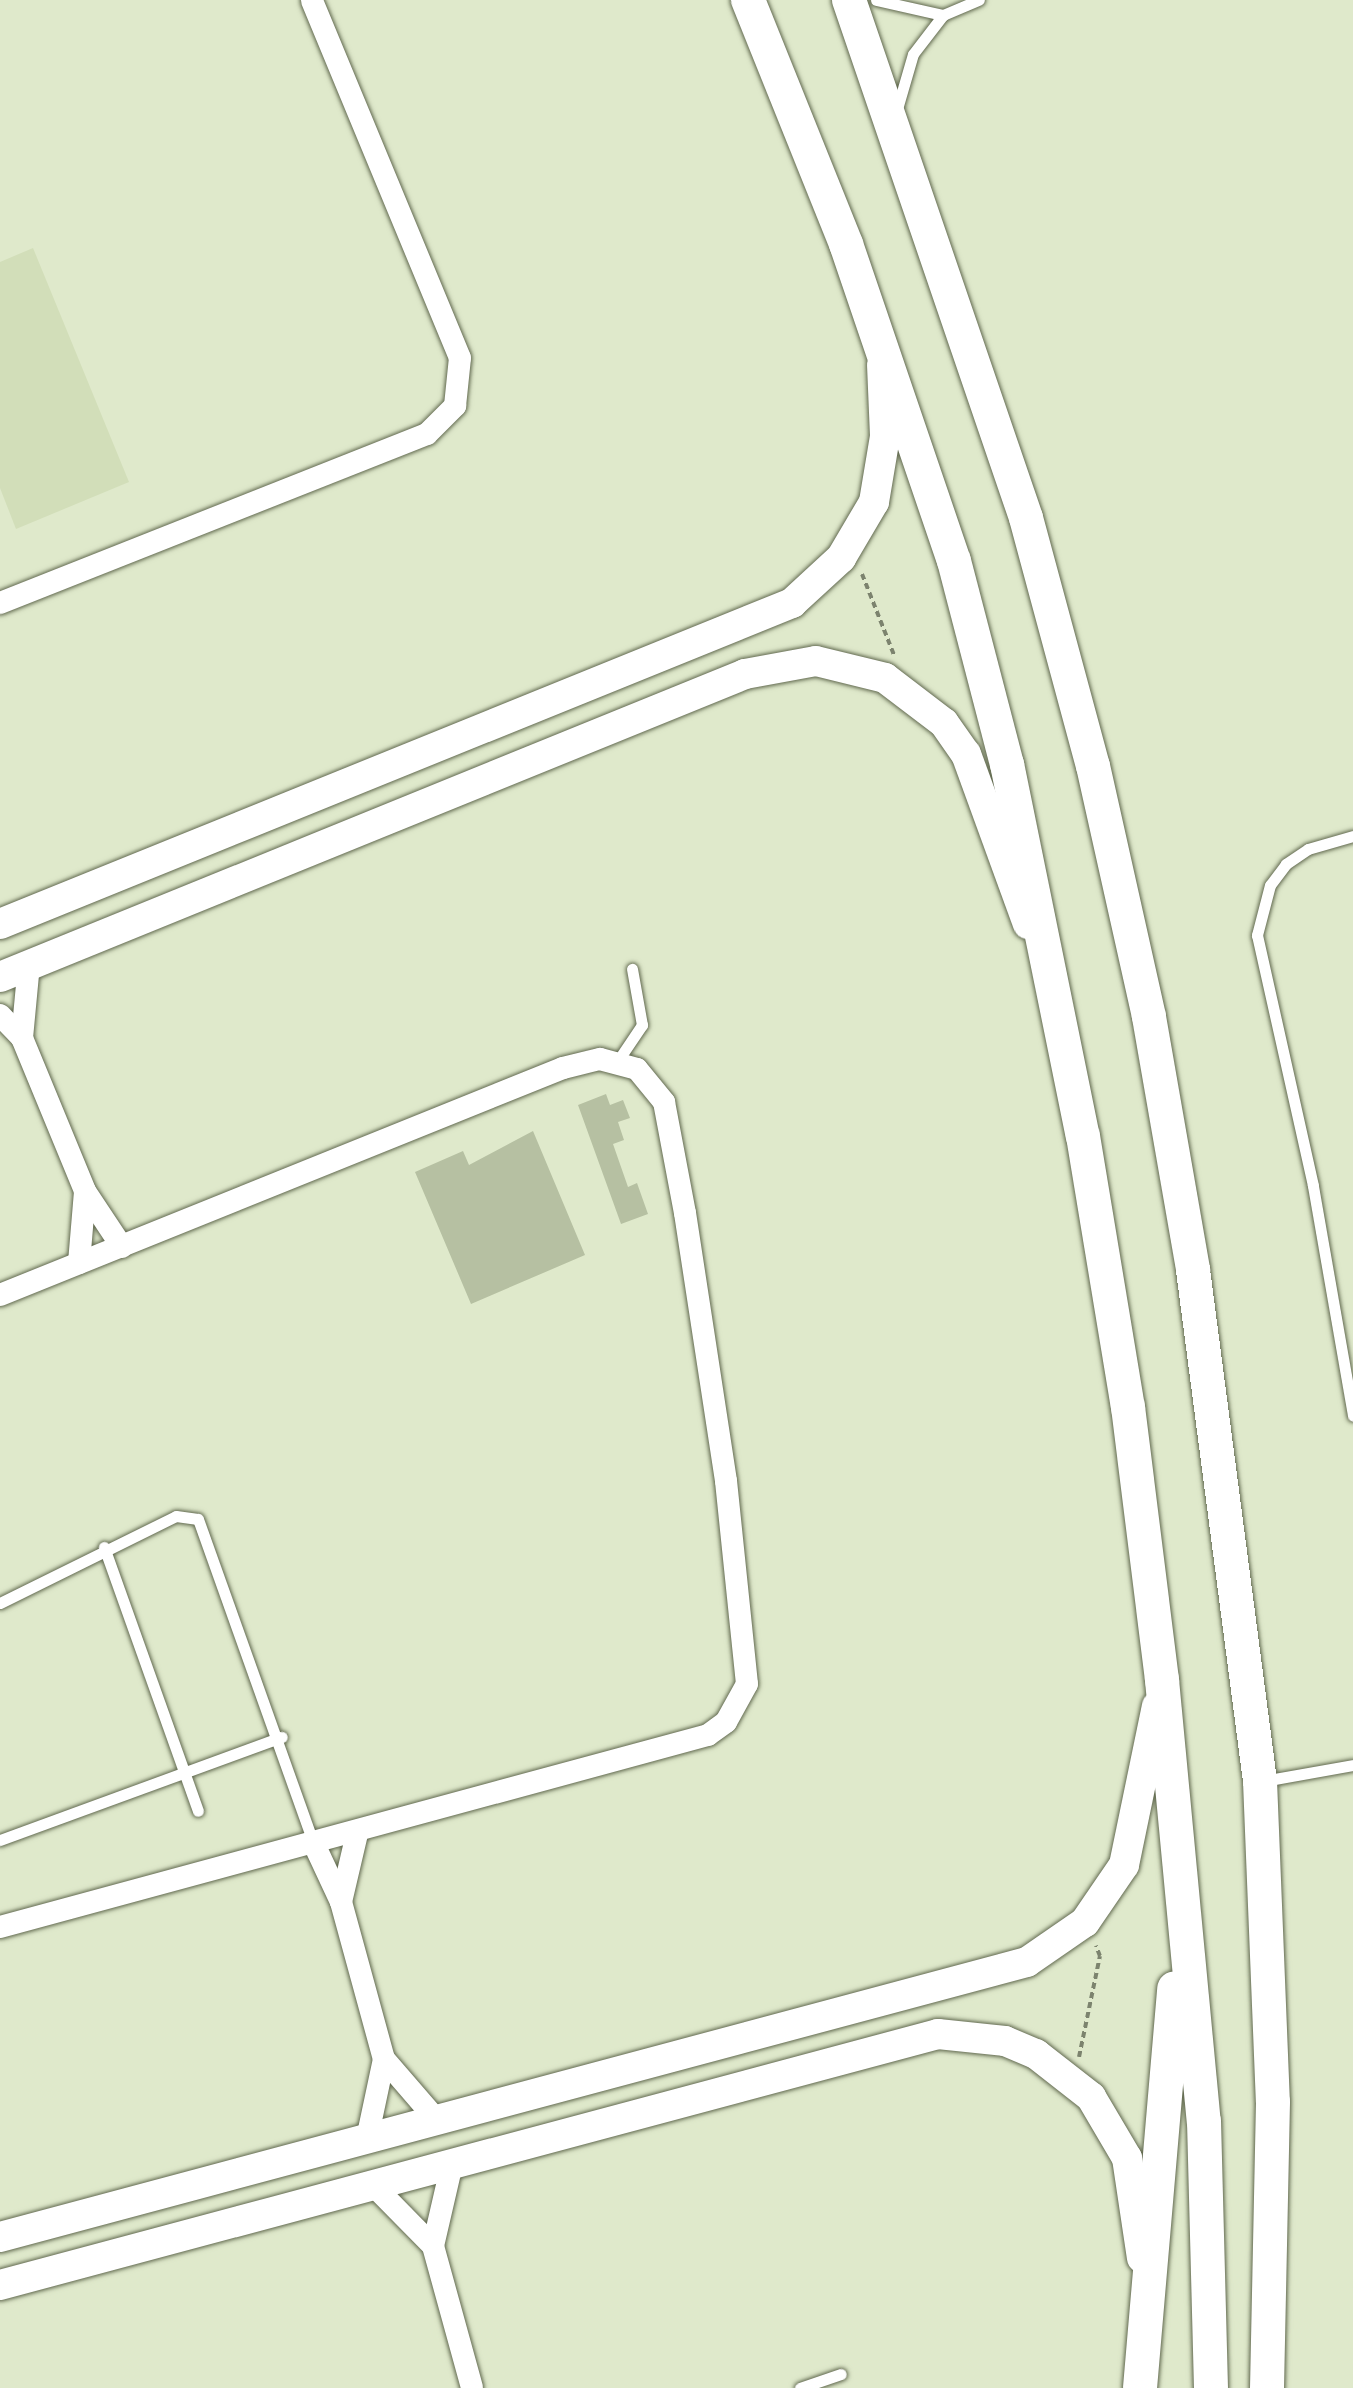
<!DOCTYPE html>
<html>
<head>
<meta charset="utf-8">
<style>
	body { margin:0 }
	#map { position:relative; width:1353px; height:2388px; overflow:hidden; background:#dfe9cb; font-family:"Crimson Pro",serif }
	div>[style] { position:absolute }
	.built>* { inset:0; background:#d2deb9 }
	.building>* { inset:0; background:#b6c0a2 }
	.path>* { height:4px; margin-top:-2px; transform-origin:0; background:repeating-linear-gradient(90deg,#7c836e 0 6px,transparent 0 10px) }
	.roads { filter:drop-shadow(0 0 2px #61694f) drop-shadow(0 0 2px #61694f) }
	.lane>* { height:11px; margin:-5.5px; padding:0 5.5px; transform-origin:5.5px; border-radius:5.5px; background:#fff }
	.street>* { height:22px; margin:-11px; padding:0 11px; transform-origin:11px; border-radius:11px; background:#fff }
	.secondary>* { height:30px; margin:-15px; padding:0 15px; transform-origin:15px; border-radius:15px; background:#fff }
	.primary>* { height:34px; margin:-17px; padding:0 17px; transform-origin:17px; border-radius:17px; background:#fff }
	span { translate:-50% -50%; white-space:nowrap; text-align:center; line-height:1.15; -webkit-text-stroke:6px #dfe9cb; paint-order:stroke }
</style>
</head>
<body>
<div id="map">
	<div class="built">
		<i style="clip-path:polygon(33px 248px,129px 482px,16px 529px,0 488px,0 262px)"></i>
	</div>
	<div class="building">
		<i style="clip-path:polygon(606px 1094px,610px 1105px,623px 1100px,630px 1118px,618px 1122px,624px 1140px,613px 1144px,628px 1187px,637px 1183px,648px 1214px,621px 1224px,578px 1105px)"></i>
		<i style="clip-path:polygon(533px 1131px,585px 1255px,471px 1304px,415px 1172px,463px 1151px,469px 1165px)"></i>
	</div>
	<div class="path">
		<i style="left:862px;top:574px;width:87px;rotate:68.4deg"></i>
		<i style="left:1079px;top:2057px;width:103px;rotate:-78.3deg"></i>
		<i style="left:1100px;top:1956px;width:11px;rotate:-112deg"></i>
	</div>
	<div class="roads">
		<div class="lane">
			<i style="left:876px;top:0;width:69px;rotate:12.6deg"></i>
			<i style="left:943px;top:15px;width:39px;rotate:-23deg"></i>
			<i style="left:897px;top:109px;width:57px;rotate:-73.8deg"></i>
			<i style="left:913px;top:54px;width:49px;rotate:-52.4deg"></i>
			<i style="left:1353px;top:836px;width:47px;rotate:163.9deg"></i>
			<i style="left:1308px;top:849px;width:27px;rotate:146deg"></i>
			<i style="left:1286px;top:864px;width:26px;rotate:127deg"></i>
			<i style="left:1270px;top:885px;width:52px;rotate:104.6deg"></i>
			<i style="left:1257px;top:935px;width:257px;rotate:77.4deg"></i>
			<i style="left:1313px;top:1186px;width:233px;rotate:80.1deg"></i>
			<i style="left:617px;top:1062px;width:45px;rotate:-56deg"></i>
			<i style="left:642px;top:1025px;width:57px;rotate:-100.1deg"></i>
			<i style="left:104px;top:1547px;width:280px;rotate:70.4deg"></i>
			<i style="left:0;top:1603px;width:196px;rotate:-26.3deg"></i>
			<i style="left:176px;top:1516px;width:22px;rotate:8deg"></i>
			<i style="left:198px;top:1519px;width:345px;rotate:70.4deg"></i>
			<i style="left:1263px;top:1781px;width:91px;rotate:-10.1deg"></i>
			<i style="left:0;top:1840px;width:300px;rotate:-20.1deg"></i>
			<i style="left:800px;top:2388px;width:43px;rotate:-18.9deg"></i>
		</div>
		<div class="street">
			<i style="left:0;top:603px;width:459px;rotate:-21.6deg"></i>
			<i style="left:427px;top:434px;width:40px;rotate:-45deg"></i>
			<i style="left:455px;top:406px;width:48px;rotate:-84.1deg"></i>
			<i style="left:460px;top:358px;width:387px;rotate:-112.5deg"></i>
			<i style="left:0;top:1015px;width:32px;rotate:46deg"></i>
			<i style="left:22px;top:1038px;width:165px;rotate:67.6deg"></i>
			<i style="left:85px;top:1191px;width:67px;rotate:56.5deg"></i>
			<i style="left:22px;top:1038px;width:74px;rotate:-84.6deg"></i>
			<i style="left:79px;top:1263px;width:72px;rotate:-85.2deg"></i>
			<i style="left:0;top:1295px;width:607px;rotate:-21.96deg"></i>
			<i style="left:563px;top:1068px;width:38px;rotate:-14deg"></i>
			<i style="left:600px;top:1059px;width:38px;rotate:15deg"></i>
			<i style="left:637px;top:1069px;width:43px;rotate:50.7deg"></i>
			<i style="left:664px;top:1102px;width:113px;rotate:79.3deg"></i>
			<i style="left:685px;top:1213px;width:271px;rotate:81.3deg"></i>
			<i style="left:726px;top:1481px;width:204px;rotate:84.1deg"></i>
			<i style="left:747px;top:1684px;width:43px;rotate:118.9deg"></i>
			<i style="left:726px;top:1722px;width:22px;rotate:144deg"></i>
			<i style="left:708px;top:1735px;width:734px;rotate:164.83deg"></i>
			<i style="left:314px;top:1844px;width:64px;rotate:65deg"></i>
			<i style="left:341px;top:1902px;width:163px;rotate:74.7deg"></i>
			<i style="left:384px;top:2059px;width:78px;rotate:49.2deg"></i>
			<i style="left:341px;top:1902px;width:70px;rotate:-76.8deg"></i>
			<i style="left:367px;top:2139px;width:82px;rotate:-78deg"></i>
			<i style="left:374px;top:2186px;width:84px;rotate:45.5deg"></i>
			<i style="left:433px;top:2246px;width:147px;rotate:74.6deg"></i>
			<i style="left:433px;top:2246px;width:84px;rotate:-77deg"></i>
		</div>
		<div class="secondary">
			<i style="left:0;top:924px;width:855px;rotate:-22.06deg"></i>
			<i style="left:792px;top:603px;width:67px;rotate:-42.6deg"></i>
			<i style="left:841px;top:558px;width:65px;rotate:-59.5deg"></i>
			<i style="left:874px;top:502px;width:67px;rotate:-80.5deg"></i>
			<i style="left:885px;top:436px;width:71px;rotate:-92.4deg"></i>
			<i style="left:0;top:977px;width:804px;rotate:-22.13deg"></i>
			<i style="left:745px;top:674px;width:72px;rotate:-10.4deg"></i>
			<i style="left:816px;top:661px;width:71px;rotate:13.8deg"></i>
			<i style="left:885px;top:678px;width:74px;rotate:37.3deg"></i>
			<i style="left:944px;top:723px;width:38px;rotate:55deg"></i>
			<i style="left:966px;top:754px;width:181px;rotate:70deg"></i>
			<i style="left:0;top:2237px;width:1063px;rotate:-14.99deg"></i>
			<i style="left:1027px;top:1962px;width:70px;rotate:-34.6deg"></i>
			<i style="left:1085px;top:1922px;width:69px;rotate:-55.6deg"></i>
			<i style="left:1124px;top:1865px;width:162px;rotate:-78.3deg"></i>
			<i style="left:0;top:2285px;width:971px;rotate:-14.98deg"></i>
			<i style="left:938px;top:2034px;width:67px;rotate:6deg"></i>
			<i style="left:1005px;top:2041px;width:34px;rotate:23deg"></i>
			<i style="left:1036px;top:2054px;width:70px;rotate:38deg"></i>
			<i style="left:1091px;top:2097px;width:71px;rotate:59.5deg"></i>
			<i style="left:1127px;top:2158px;width:101px;rotate:81.5deg"></i>
		</div>
		<div class="primary">
			<i style="left:748px;top:0;width:263px;rotate:68.1deg"></i>
			<i style="left:846px;top:244px;width:335px;rotate:71.2deg"></i>
			<i style="left:954px;top:561px;width:210px;rotate:75.4deg"></i>
			<i style="left:1007px;top:764px;width:380px;rotate:78.5deg"></i>
			<i style="left:1083px;top:1136px;width:275px;rotate:80.6deg"></i>
			<i style="left:1128px;top:1407px;width:275px;rotate:82.9deg"></i>
			<i style="left:1162px;top:1680px;width:443px;rotate:84.6deg"></i>
			<i style="left:1204px;top:2121px;width:267px;rotate:88.5deg"></i>
			<i style="left:849px;top:0;width:547px;rotate:71.13deg"></i>
			<i style="left:1026px;top:518px;width:257px;rotate:74.9deg"></i>
			<i style="left:1093px;top:766px;width:257px;rotate:77.4deg"></i>
			<i style="left:1149px;top:1017px;width:257px;rotate:80.1deg"></i>
			<i style="left:1193px;top:1270px;width:515px;rotate:82.53deg"></i>
			<i style="left:1260px;top:1781px;width:321px;rotate:87.7deg"></i>
			<i style="left:1273px;top:2102px;width:286px;rotate:91.2deg"></i>
			<i style="left:1140px;top:2388px;width:401px;rotate:-85.1deg"></i>
		</div>
	</div>
</div>
</body>
</html>
